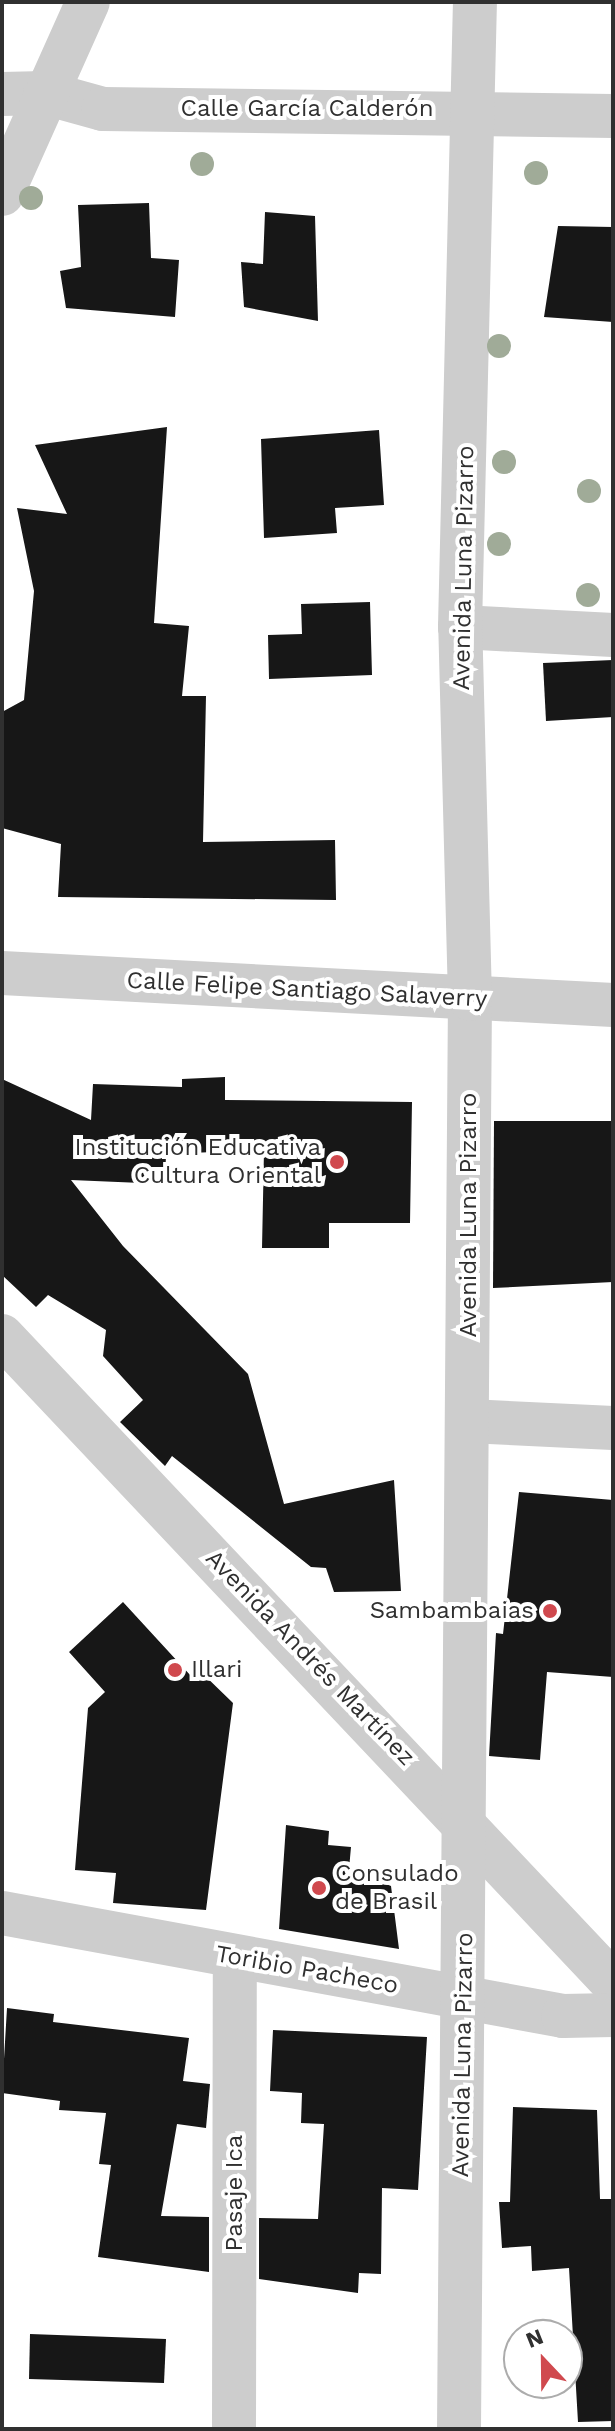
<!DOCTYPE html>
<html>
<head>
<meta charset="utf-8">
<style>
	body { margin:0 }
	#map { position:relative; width:615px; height:2431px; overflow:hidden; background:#fff; font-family:"Work Sans",sans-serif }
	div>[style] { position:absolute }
	.building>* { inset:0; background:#171717 }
	.minor>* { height:44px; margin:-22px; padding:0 22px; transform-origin:22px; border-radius:22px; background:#cdcdcd }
	.trees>* { width:24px; height:24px; margin:-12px; border-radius:50%; background:#a0ab98 }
	.dots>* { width:22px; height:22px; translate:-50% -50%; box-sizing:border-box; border:4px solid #fff; border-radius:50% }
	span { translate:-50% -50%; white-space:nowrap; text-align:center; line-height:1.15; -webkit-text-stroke:8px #fff; paint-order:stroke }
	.street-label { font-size:24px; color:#303030 }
	.poi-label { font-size:24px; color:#303030 }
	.right { translate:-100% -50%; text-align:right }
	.left { translate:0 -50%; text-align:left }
	.frame { position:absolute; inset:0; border:4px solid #303030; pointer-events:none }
	.north { position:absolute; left:503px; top:2319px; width:80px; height:80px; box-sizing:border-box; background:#fff; border:2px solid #acacac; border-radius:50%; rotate:338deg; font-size:22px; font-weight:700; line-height:32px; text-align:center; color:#303030 }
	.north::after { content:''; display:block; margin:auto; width:28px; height:36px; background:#d0494e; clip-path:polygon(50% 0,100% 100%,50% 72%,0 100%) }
</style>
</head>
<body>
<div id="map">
	<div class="building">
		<i style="clip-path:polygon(149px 203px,151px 258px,179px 260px,175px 317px,66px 308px,60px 271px,81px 267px,78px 205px)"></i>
		<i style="clip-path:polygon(265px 212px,315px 216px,318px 321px,244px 307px,241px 262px,263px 264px)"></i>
		<i style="clip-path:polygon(558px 226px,613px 227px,613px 322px,544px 317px)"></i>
		<i style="clip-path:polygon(167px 427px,154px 623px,189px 626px,182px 696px,206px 696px,203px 842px,335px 840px,336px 900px,58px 897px,61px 844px,2px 828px,2px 712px,24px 700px,34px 591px,17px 508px,67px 514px,35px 445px)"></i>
		<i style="clip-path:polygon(379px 430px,384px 505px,335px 508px,337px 533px,264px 538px,261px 439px)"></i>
		<i style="clip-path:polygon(370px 602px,372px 675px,269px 679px,268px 635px,302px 634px,301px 604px)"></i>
		<i style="clip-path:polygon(613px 660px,613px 717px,546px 721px,543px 663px)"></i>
		<i style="clip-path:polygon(225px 1077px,225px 1100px,412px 1102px,410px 1223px,329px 1223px,329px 1248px,262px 1248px,264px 1150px,166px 1154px,165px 1184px,71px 1180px,123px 1246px,248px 1374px,284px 1504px,394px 1480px,401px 1591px,334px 1592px,326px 1568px,311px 1567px,172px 1456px,165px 1466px,120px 1422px,143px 1400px,103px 1356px,106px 1330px,48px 1295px,36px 1307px,2px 1275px,2px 1079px,91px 1120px,93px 1084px,182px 1087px,182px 1079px)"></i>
		<i style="clip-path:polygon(494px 1121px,613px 1121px,613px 1282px,493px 1288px)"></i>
		<i style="clip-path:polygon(519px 1492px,613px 1500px,613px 1677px,547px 1672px,540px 1760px,489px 1756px,496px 1633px,503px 1634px)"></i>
		<i style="clip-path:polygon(123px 1602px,191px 1676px,198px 1669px,233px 1703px,206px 1910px,113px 1903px,116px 1873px,75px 1870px,88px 1708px,105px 1692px,69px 1652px)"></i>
		<i style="clip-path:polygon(286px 1825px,329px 1831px,328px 1845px,351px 1847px,349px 1869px,391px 1886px,399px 1949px,279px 1929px)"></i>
		<i style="clip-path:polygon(7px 2008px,54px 2014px,53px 2022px,189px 2038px,183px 2081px,210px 2084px,206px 2128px,177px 2124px,161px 2216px,209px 2217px,209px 2272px,98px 2257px,111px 2165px,99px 2164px,106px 2113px,59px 2110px,60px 2101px,2px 2093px)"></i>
		<i style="clip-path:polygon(273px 2030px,427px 2037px,418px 2190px,382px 2188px,381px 2274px,359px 2273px,358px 2293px,259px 2279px,259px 2218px,318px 2219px,324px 2124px,301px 2123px,302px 2093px,270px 2091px)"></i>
		<i style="clip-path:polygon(513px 2107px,597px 2110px,600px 2199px,613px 2199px,613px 2421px,578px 2422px,569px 2268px,532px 2271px,531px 2246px,502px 2248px,499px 2202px,510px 2202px)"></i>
		<i style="clip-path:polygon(30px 2334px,166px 2339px,164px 2383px,29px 2379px)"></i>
	</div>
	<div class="minor">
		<i style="left:2px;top:94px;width:43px;rotate:-1.3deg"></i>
		<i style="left:45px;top:93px;width:60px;rotate:15.4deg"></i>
		<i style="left:103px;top:109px;width:510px;rotate:0.79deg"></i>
		<i style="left:2px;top:194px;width:210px;rotate:-65.9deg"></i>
		<i style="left:460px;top:627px;width:153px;rotate:3deg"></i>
		<i style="left:2px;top:973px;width:612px;rotate:3deg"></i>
		<i style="left:2px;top:1336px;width:890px;rotate:46.64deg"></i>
		<i style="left:468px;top:1421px;width:145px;rotate:2.8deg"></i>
		<i style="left:2px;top:1913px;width:570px;rotate:10.4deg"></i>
		<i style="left:563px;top:2016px;width:50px;rotate:-1.1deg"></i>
		<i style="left:234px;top:2429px;width:471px;rotate:-89.9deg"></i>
		<i style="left:459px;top:2429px;width:1430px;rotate:-89.56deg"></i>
		<i style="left:470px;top:999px;width:372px;rotate:-91.5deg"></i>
		<i style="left:460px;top:627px;width:625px;rotate:-88.63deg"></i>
	</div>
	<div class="trees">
		<i style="left:202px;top:164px"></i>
		<i style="left:536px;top:173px"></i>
		<i style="left:31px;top:198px"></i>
		<i style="left:499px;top:346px"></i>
		<i style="left:504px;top:462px"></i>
		<i style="left:589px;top:491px"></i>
		<i style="left:499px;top:544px"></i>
		<i style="left:588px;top:595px"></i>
	</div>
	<div class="dots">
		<i style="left:337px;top:1162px;background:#d0494e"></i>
		<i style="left:550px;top:1611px;background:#d0494e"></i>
		<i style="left:175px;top:1670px;background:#d0494e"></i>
		<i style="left:319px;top:1888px;background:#d0494e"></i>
	</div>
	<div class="street-label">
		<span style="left:307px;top:109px">Calle García Calderón</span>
		<span style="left:464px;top:568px;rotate:-89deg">Avenida Luna Pizarro</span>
		<span style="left:307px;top:990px;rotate:3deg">Calle Felipe Santiago Salaverry</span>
		<span style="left:469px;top:1215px;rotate:-90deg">Avenida Luna Pizarro</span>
		<span style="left:310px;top:1658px;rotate:46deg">Avenida Andrés Martínez</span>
		<span style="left:307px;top:1970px;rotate:10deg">Toribio Pacheco</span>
		<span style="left:463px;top:2055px;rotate:-89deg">Avenida Luna Pizarro</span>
		<span style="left:235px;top:2193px;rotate:-90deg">Pasaje Ica</span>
	</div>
	<div class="poi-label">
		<span class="right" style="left:321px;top:1162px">Institución Educativa<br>Cultura Oriental</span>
		<span class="right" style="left:534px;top:1611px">Sambambaias</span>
		<span class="left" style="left:191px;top:1670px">Illari</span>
		<span class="left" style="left:335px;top:1888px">Consulado<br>de Brasil</span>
	</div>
	<div class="frame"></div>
	<div class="north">N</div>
</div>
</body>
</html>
